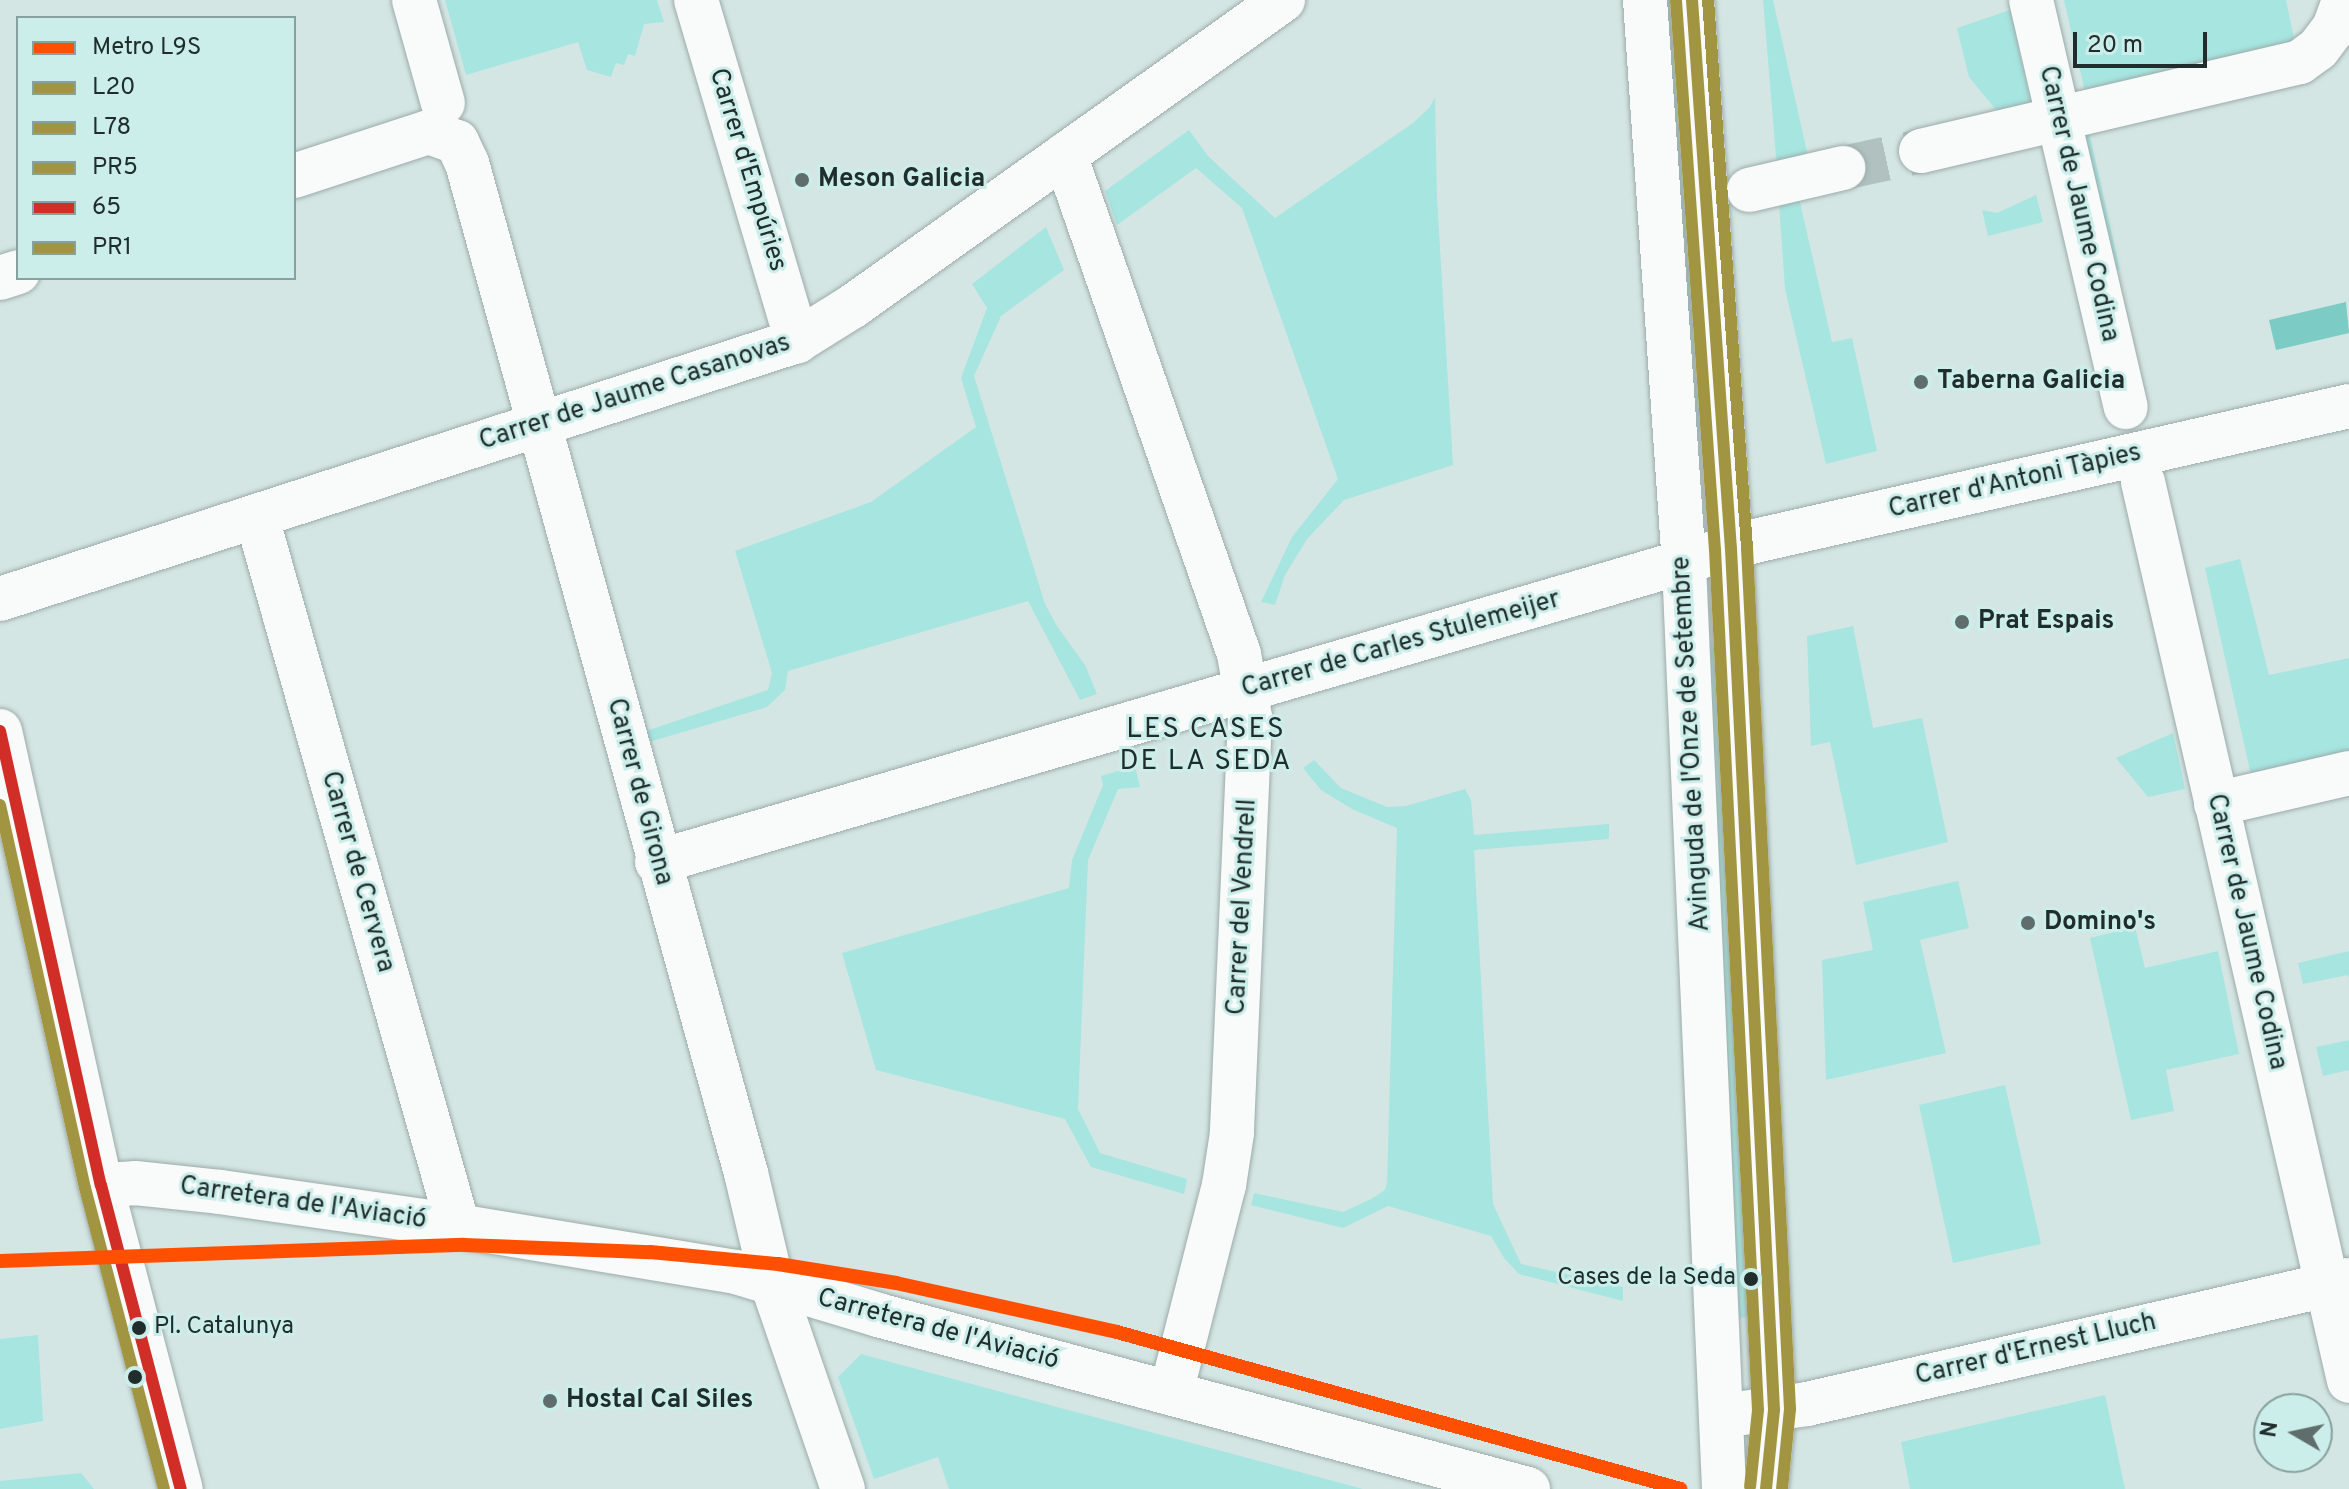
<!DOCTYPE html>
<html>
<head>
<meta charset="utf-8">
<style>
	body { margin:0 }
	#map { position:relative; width:2349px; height:1489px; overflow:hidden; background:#d4e6e4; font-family:Overpass,sans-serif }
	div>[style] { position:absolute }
	.green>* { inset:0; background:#a6e5e0 }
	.water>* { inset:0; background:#7ccbc5 }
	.minor-tunnel>* { height:44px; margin-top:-22px; transform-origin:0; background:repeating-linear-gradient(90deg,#b0c1bf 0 44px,transparent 0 66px) }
	.roads { filter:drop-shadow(0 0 2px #9caba9) drop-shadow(0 0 2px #9caba9) }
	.minor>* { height:44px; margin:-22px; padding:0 22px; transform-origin:22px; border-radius:22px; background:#f9fbfb }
	.major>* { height:44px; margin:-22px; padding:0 22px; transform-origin:22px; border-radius:22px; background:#f9fbfb }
	.bus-1>* { height:12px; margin:-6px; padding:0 6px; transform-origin:6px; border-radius:6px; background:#a29541 }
	.bus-2>* { height:12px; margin:-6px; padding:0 6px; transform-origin:6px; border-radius:6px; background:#a29541 }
	.bus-3>* { height:12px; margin:-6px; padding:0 6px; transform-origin:6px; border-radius:6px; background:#a29541 }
	.bus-4>* { height:12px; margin:-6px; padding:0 6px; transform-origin:6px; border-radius:6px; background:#d02e26 }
	.bus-5>* { height:12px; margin:-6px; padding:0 6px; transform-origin:6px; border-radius:6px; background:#a29541 }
	.metro-1>* { height:14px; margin:-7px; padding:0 7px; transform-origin:7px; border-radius:7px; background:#fe5000 }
	.dots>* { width:22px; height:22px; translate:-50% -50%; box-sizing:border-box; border:4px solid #cceeea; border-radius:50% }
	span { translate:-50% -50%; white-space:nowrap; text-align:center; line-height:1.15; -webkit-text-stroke:6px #cceeea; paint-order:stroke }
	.bus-label { font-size:24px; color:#202d2c }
	.right { translate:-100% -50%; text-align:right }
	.left { translate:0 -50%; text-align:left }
	.street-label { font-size:26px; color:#202d2c }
	.poi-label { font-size:26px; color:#202d2c; font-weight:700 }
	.neighbourhood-label { font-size:28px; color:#202d2c; letter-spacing:2px }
	.legend { position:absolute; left:16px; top:16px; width:280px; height:264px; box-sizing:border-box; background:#cceeea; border:2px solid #87a19e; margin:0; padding:10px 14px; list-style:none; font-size:24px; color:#202d2c }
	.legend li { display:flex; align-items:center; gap:16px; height:40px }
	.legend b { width:40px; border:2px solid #87a19e }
	.north { position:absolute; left:2253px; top:1393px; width:80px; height:80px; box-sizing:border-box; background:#cceeea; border:2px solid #87a19e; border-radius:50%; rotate:279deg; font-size:22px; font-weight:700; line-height:32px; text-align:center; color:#202d2c }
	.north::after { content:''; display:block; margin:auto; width:28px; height:36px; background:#5f6e6c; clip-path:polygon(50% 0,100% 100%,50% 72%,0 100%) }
	.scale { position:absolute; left:2073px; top:32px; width:134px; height:36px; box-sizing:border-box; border:4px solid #202d2c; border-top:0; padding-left:10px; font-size:24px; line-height:28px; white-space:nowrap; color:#202d2c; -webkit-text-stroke:6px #cceeea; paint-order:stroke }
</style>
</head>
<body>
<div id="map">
	<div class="green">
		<i style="clip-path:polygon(445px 0,657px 0,664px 22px,644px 24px,635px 56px,628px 54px,624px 65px,616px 63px,611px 77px,587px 70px,578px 42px,466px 75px)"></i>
		<i style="clip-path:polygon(1660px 0,1677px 0,1707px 431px,1690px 432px)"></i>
		<i style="clip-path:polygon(1763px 0,1773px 0,1809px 161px,1777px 169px)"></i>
		<i style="clip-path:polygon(2064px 0,2286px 0,2296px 48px,2086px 96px)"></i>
		<i style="clip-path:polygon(2010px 10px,2033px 109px,2002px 117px,1969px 77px,1957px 28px)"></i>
		<i style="clip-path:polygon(1435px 97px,1437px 198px,1453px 465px,1344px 500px,1307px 539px,1285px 575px,1275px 605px,1261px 602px,1292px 537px,1338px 479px,1242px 208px,1196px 168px,1117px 225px,1105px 191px,1189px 130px,1208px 156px,1275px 218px,1413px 123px,1430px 107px)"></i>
		<i style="clip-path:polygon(2087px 123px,2120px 270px,2111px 271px,2076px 126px)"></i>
		<i style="clip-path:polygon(2036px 195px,2043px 222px,1988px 236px,1982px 210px,1997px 213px)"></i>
		<i style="clip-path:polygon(1799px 198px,1832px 342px,1852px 338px,1877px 451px,1826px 464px,1785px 289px,1779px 203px)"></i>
		<i style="clip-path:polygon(1046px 227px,1064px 270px,1001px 316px,974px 376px,1045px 604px,1057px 626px,1085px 665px,1097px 694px,1080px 700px,1028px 601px,788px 671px,785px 690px,767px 707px,649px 742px,646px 731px,768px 690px,772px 673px,735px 551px,871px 502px,976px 427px,961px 378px,987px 308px,972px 284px)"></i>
		<i style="clip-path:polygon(2240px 559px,2269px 675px,2349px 658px,2349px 752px,2251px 775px,2205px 568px)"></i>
		<i style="clip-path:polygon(1853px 626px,1873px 728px,1922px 718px,1948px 842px,1856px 865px,1830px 742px,1811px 746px,1807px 636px)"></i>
		<i style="clip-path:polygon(1719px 643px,1750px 1316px,1733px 1319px,1702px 644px)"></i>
		<i style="clip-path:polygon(2173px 733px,2185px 789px,2148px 797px,2116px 758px)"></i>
		<i style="clip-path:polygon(1314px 760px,1341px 788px,1387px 807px,1406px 806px,1465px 789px,1471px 800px,1474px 835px,1609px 824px,1609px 839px,1474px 850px,1493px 1204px,1521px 1264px,1623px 1287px,1623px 1301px,1519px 1274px,1504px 1258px,1491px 1236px,1388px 1206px,1343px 1228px,1251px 1205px,1254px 1193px,1343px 1212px,1371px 1199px,1385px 1190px,1387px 1182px,1397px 828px,1352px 809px,1321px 790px,1303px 768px)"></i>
		<i style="clip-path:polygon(1135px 766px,1140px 787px,1118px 789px,1088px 860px,1078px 1109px,1100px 1153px,1187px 1179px,1184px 1194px,1091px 1167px,1065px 1119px,876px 1070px,842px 953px,1069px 888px,1072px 860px,1103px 785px,1101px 776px)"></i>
		<i style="clip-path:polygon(1958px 881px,1969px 928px,1920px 940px,1946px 1053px,1826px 1080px,1822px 960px,1873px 950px,1863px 902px)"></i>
		<i style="clip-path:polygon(2135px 927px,2145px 968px,2218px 951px,2239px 1054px,2166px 1070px,2174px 1111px,2131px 1120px,2090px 938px)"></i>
		<i style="clip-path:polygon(2349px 951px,2349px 979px,2348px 975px,2303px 984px,2298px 963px)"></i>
		<i style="clip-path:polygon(2349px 1040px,2349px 1070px,2323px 1076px,2316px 1047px)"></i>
		<i style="clip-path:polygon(2005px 1085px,2041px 1244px,1953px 1263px,1919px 1105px)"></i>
		<i style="clip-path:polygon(38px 1335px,43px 1421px,0 1429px,0 1339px)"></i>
		<i style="clip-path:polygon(861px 1354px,1031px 1400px,1363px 1489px,949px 1489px,938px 1457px,874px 1479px,838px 1377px)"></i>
		<i style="clip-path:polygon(2105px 1395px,2125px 1489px,1910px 1489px,1901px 1442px)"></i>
		<i style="clip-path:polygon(81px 1473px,94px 1489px,0 1489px,0 1481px)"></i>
	</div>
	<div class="water">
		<i style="clip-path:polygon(2346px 302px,2349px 333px,2276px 350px,2269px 320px)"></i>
	</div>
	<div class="minor-tunnel">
		<i style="left:1843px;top:168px;width:80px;rotate:-12.3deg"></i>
	</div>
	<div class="roads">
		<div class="minor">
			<i style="left:414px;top:0;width:107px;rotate:74.3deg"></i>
			<i style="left:696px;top:0;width:356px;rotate:73.5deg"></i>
			<i style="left:2031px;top:0;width:418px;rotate:76.9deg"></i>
			<i style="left:1921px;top:151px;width:389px;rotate:-13.2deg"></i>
			<i style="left:2300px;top:62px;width:22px;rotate:-36deg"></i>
			<i style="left:2318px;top:49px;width:26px;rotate:-53deg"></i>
			<i style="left:2334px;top:28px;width:30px;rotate:-70deg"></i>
			<i style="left:1065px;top:155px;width:528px;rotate:70.78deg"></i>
			<i style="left:1239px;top:654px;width:64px;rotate:80.1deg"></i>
			<i style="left:1250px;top:717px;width:416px;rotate:92.5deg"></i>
			<i style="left:1232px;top:1133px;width:53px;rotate:98.7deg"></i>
			<i style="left:1224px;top:1185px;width:215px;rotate:104.3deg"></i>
			<i style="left:294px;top:176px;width:142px;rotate:-18.1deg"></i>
			<i style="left:429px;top:132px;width:30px;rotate:20deg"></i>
			<i style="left:457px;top:142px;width:23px;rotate:65deg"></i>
			<i style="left:467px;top:163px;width:1048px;rotate:74.56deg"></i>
			<i style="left:746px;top:1173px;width:113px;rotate:76.7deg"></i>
			<i style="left:772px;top:1283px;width:218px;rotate:71deg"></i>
			<i style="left:1749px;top:190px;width:97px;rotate:-13.2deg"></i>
			<i style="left:0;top:278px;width:19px;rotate:-18deg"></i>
			<i style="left:2143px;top:482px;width:922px;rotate:77.09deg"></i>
			<i style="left:257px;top:518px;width:736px;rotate:74.15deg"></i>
			<i style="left:0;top:599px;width:838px;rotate:-17.94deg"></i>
			<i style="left:797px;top:341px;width:66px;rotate:-32deg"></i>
			<i style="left:853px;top:306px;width:528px;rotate:-35.44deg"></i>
			<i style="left:0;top:731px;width:465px;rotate:77.5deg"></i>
			<i style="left:101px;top:1185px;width:314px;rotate:75.3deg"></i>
			<i style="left:2216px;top:804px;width:137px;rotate:-13.1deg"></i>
			<i style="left:657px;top:862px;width:1144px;rotate:-16.3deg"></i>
			<i style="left:1755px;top:541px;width:609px;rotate:-12.8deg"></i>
			<i style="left:101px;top:1185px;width:34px;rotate:-3deg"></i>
			<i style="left:135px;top:1183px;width:85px;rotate:6deg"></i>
			<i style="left:220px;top:1192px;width:240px;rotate:8.1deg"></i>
			<i style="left:458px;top:1226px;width:282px;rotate:9.4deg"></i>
			<i style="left:736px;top:1272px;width:148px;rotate:16.8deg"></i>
			<i style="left:878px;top:1315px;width:673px;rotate:14.99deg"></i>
			<i style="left:1722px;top:1416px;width:86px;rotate:-8deg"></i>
			<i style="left:1807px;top:1404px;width:556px;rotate:-12.89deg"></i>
		</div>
		<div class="major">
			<i style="left:1645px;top:0;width:566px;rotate:86.05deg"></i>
			<i style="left:1684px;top:565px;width:925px;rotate:87.52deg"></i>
			<i style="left:1692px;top:0;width:550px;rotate:85.94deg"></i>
			<i style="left:1731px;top:549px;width:862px;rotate:87.14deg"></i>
			<i style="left:1774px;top:1410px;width:79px;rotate:95.8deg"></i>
		</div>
	</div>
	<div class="bus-1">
		<i style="left:1692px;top:0;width:550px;rotate:85.94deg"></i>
		<i style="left:1731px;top:549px;width:862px;rotate:87.14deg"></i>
		<i style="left:1774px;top:1410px;width:79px;rotate:95.8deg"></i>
	</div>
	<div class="bus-2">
		<i style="left:1676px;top:1px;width:550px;rotate:85.94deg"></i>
		<i style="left:1715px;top:550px;width:861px;rotate:87.14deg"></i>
		<i style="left:1758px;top:1410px;width:77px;rotate:95.9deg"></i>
	</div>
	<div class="bus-3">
		<i style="left:1708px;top:0;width:549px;rotate:85.93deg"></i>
		<i style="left:1747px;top:548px;width:862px;rotate:87.14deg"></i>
		<i style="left:1790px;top:1409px;width:80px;rotate:95.7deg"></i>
	</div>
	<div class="bus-4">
		<i style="left:0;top:731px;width:465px;rotate:77.5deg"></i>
		<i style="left:101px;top:1185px;width:314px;rotate:75.3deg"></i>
	</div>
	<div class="bus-5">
		<i style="left:0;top:805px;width:392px;rotate:77.5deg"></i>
		<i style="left:85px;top:1188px;width:311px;rotate:75.3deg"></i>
	</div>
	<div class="metro-1">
		<i style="left:0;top:1261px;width:464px;rotate:-2deg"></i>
		<i style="left:464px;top:1245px;width:186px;rotate:2.2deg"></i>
		<i style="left:650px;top:1252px;width:129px;rotate:5.4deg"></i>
		<i style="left:778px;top:1264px;width:120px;rotate:9.1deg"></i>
		<i style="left:896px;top:1283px;width:226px;rotate:12.5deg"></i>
		<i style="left:1117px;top:1332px;width:585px;rotate:15.56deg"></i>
	</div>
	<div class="dots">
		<i style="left:802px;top:180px;background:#5f6e6c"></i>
		<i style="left:1921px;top:382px;background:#5f6e6c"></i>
		<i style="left:1962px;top:622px;background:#5f6e6c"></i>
		<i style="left:2028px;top:923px;background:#5f6e6c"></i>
		<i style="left:1751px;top:1279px;background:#202d2c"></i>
		<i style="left:139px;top:1328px;background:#202d2c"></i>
		<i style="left:135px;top:1377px;background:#202d2c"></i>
		<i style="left:550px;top:1401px;background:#5f6e6c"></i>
	</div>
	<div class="bus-label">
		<span class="right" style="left:1736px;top:1279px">Cases de la Seda</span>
		<span class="left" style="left:154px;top:1328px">Pl. Catalunya</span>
	</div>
	<div class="street-label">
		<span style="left:747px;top:170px;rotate:73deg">Carrer d'Empúries</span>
		<span style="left:2078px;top:204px;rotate:77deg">Carrer de Jaume Codina</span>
		<span style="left:635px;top:393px;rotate:-18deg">Carrer de Jaume Casanovas</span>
		<span style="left:2015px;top:482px;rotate:-13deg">Carrer d'Antoni Tàpies</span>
		<span style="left:1401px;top:645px;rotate:-16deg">Carrer de Carles Stulemeijer</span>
		<span style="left:1692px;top:744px;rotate:-93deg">Avinguda de l'Onze de Setembre</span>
		<span style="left:639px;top:792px;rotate:75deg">Carrer de Girona</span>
		<span style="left:357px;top:872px;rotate:74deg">Carrer de Cervera</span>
		<span style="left:1243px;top:907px;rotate:-87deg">Carrer del Vendrell</span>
		<span style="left:2246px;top:932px;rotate:77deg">Carrer de Jaume Codina</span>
		<span style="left:303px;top:1204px;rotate:8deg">Carretera de l'Aviació</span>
		<span style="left:938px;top:1330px;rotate:15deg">Carretera de l'Aviació</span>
		<span style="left:2036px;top:1350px;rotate:-13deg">Carrer d'Ernest Lluch</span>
	</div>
	<div class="poi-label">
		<span class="left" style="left:818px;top:180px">Meson Galicia</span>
		<span class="left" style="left:1937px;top:382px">Taberna Galicia</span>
		<span class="left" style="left:1978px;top:622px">Prat Espais</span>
		<span class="left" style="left:2044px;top:923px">Domino's</span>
		<span class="left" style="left:566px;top:1401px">Hostal Cal Siles</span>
	</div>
	<div class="neighbourhood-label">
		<span style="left:1206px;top:746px">LES CASES<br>DE LA SEDA</span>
	</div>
	<ul class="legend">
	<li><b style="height:10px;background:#fe5000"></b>Metro L9S</li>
	<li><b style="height:10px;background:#a29541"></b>L20</li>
	<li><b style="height:10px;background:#a29541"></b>L78</li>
	<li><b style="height:10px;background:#a29541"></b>PR5</li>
	<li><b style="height:10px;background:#d02e26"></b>65</li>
	<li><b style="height:10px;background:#a29541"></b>PR1</li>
	</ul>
	<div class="north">N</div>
	<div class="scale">20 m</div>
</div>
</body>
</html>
